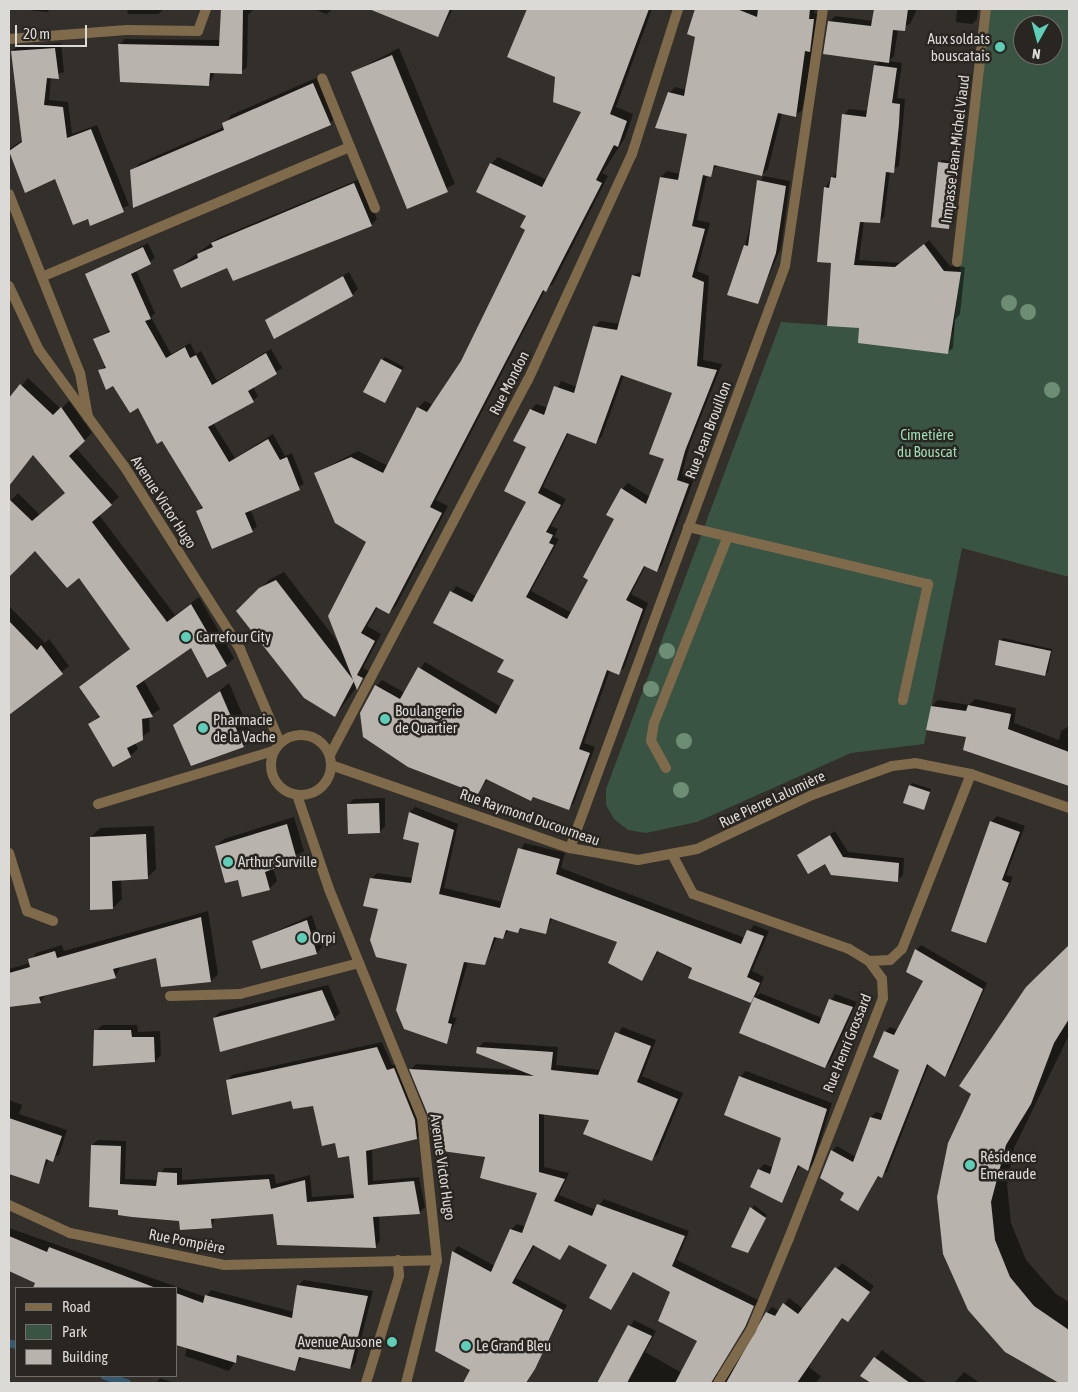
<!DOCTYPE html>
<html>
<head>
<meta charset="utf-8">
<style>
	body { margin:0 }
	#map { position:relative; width:1078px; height:1392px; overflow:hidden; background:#332f2a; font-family:"Asap Condensed",sans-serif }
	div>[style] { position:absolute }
	.green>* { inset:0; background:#3a5443 }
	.shadow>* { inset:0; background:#0007 }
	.stream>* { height:8px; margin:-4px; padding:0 4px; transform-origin:4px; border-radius:4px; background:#345970 }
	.building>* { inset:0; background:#b9b3ae }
	.service>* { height:10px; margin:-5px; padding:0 5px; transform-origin:5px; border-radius:5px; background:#7f6b4b }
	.minor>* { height:10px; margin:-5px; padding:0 5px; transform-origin:5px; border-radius:5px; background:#7f6b4b }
	.tertiary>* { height:10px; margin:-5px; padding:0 5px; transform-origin:5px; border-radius:5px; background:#7f6b4b }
	.tertiary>.ring { margin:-5px; padding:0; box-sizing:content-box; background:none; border:10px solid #7f6b4b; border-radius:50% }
	.trees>* { width:16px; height:16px; margin:-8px; border-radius:50%; background:#6d8e75 }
	.dots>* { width:14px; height:14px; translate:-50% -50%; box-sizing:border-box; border:2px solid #292521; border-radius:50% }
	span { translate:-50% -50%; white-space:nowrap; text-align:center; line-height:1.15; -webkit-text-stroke:5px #292521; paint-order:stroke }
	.poi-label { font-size:15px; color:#dcdad7 }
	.right { translate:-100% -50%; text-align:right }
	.left { translate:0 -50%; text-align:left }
	.street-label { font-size:15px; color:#dcdad7 }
	.park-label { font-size:15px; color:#9cdcb3 }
	.frame { position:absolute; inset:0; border:10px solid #dcdad7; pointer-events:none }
	.legend { position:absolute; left:15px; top:1287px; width:162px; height:90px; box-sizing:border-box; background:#292521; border:1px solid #716d6a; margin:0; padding:6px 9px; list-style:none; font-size:15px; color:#dcdad7 }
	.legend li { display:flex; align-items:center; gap:10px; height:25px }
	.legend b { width:25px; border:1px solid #716d6a }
	.north { position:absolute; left:1013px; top:15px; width:50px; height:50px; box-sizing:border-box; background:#292521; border:1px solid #716d6a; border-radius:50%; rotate:187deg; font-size:14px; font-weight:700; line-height:20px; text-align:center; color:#dcdad7 }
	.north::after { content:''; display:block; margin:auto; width:18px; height:22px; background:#5eceb8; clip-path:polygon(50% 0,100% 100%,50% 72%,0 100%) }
	.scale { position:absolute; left:15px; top:25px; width:72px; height:22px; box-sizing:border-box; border:2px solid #dcdad7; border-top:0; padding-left:6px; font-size:15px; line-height:18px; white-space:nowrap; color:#dcdad7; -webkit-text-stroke:4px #292521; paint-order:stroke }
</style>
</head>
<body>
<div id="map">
	<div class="green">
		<i style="clip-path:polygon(evenodd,988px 9px,1069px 9px,1069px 577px,962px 548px,924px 744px,851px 753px,697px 822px,646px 833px,628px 830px,614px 819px,606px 805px,606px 789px,781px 322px,953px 334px,988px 9px,1023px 25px,1053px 25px,1053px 55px,1023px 55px,1023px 25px)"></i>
	</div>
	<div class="shadow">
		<i style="clip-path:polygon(19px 9px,51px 9px,47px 12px)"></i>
		<i style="clip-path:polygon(127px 9px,164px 9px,158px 14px,128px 14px)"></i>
		<i style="clip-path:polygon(224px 9px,254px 9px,248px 15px,247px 67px,241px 72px,215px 72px,209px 85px,119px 45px,125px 39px,221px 40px)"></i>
		<i style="clip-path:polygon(313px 9px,332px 9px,327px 14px)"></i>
		<i style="clip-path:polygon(370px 9px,453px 9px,438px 36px)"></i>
		<i style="clip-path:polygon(528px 9px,652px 9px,616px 107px,633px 114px,625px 138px,602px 173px,608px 176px,553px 284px,545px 290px,436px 500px,448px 506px,396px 606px,389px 613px,378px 607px,367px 626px,381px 634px,363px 668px,369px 671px,335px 716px,238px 611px,269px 580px,284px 572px,340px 645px,368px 542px,315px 473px,358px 451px,388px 466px,418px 408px,425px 401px,433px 405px,462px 361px,527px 229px,527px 215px,491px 164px,498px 157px,547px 180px,582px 112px,557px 76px,509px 56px)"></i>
		<i style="clip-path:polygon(evenodd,697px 9px,815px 9px,814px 13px,820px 14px,802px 110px,796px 115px,782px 113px,768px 169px,762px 175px,718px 165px,707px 175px,697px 220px,710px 223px,697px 271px,709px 276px,703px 360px,722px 364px,690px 444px,682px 474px,694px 479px,662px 565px,657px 571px,646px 565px,631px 594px,648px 603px,624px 668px,618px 673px,610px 670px,584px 743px,595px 747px,574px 803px,568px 809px,535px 796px,531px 800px,488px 779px,478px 792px,376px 686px,382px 680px,405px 693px,425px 662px,501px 707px,516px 680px,505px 660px,434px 623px,456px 586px,476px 596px,527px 502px,531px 410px,536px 404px,548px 408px,561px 381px,577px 387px,594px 327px,600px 321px,620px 324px,633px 275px,643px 271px,661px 177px,667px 171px,680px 174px,688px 133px,669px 93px,675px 87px,686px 90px,697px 37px,689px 33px,697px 9px,624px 375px,673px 393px,665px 458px,650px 497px,628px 483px,622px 489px,616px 519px,572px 613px,531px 591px,559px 539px,554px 537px,558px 529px,551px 526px,566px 499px,543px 487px,569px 432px,596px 442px,602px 436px,624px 375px)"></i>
		<i style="clip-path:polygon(875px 9px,917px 9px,910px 24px,898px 29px,894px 56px,889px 61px,902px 63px,897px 98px,905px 99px,899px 166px,890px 171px,884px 217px,879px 222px,864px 221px,859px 260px,901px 263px,929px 240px,950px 266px,965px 267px,960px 314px,955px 320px,953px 348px,947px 353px,860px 327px,832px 261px,825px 187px,837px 172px,844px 115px,849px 109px,868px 111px,875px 65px,880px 60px,829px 22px,835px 16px,873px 21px)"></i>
		<i style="clip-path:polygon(957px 9px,978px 9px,977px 19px,972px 24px,956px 22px)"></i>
		<i style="clip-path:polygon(61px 43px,64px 72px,51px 77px,49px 100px,68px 102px,72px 134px,97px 125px,129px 205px,91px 224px,55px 178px,26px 191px,9px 149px,23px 140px,12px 51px,18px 46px)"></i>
		<i style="clip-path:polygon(399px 48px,455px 184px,408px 207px,353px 72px)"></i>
		<i style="clip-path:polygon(321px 76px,338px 116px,330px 123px,132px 171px,140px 163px,224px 127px,231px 115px)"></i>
		<i style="clip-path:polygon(942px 160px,957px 162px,948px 228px,940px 163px)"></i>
		<i style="clip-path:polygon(763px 176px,790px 181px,781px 248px,757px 302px,745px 245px)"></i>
		<i style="clip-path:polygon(360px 179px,377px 219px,371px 225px,228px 266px,174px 271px,218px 238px)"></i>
		<i style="clip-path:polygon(148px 243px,155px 258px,136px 270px,155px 313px,151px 317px,171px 354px,190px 343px,196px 354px,201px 351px,217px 381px,271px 349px,282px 368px,253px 387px,258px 396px,253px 401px,213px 423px,235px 458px,273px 434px,285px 456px,292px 453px,304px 484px,250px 509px,257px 526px,252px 531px,198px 511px,203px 505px,162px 440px,139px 407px,100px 371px,105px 366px,95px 339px,110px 330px,86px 275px)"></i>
		<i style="clip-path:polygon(349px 272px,358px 289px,352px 295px,266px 320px)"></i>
		<i style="clip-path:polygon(385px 357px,404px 367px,387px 399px,382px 360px)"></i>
		<i style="clip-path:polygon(28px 378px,61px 409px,69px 401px,92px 433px,76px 448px,119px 497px,99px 515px,175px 615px,199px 597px,234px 658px,227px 665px,192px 646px,143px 679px,160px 709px,149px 717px,150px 731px,135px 742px,138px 749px,130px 756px,90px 724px,100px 715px,81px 687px,131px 648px,79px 576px,36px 549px,9px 576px,9px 502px,18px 493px,40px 515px,66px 492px,34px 454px,9px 484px,9px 400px)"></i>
		<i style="clip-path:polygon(9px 606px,45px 643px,49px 639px,69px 666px,9px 713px)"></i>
		<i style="clip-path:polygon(1003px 638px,1052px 649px,1048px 672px,1045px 674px,1000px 641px)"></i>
		<i style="clip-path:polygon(229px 683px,252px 737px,243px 746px,175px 726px)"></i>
		<i style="clip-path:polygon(975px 699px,1016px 708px,1014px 723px,1059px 740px,1061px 731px,1069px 726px,1069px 786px,964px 749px,967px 735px,932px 706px,938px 700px,969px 705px)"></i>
		<i style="clip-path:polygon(912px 783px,931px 789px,924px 809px,910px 786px)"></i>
		<i style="clip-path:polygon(385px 798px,385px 826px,380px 832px,348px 805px,354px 799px)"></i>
		<i style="clip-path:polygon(415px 807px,458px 824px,444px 888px,503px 902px,524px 843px,565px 853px,561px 868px,745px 938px,754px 925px,769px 931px,752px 971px,764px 977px,756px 997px,760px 993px,822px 1018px,835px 994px,857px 1002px,830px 1062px,825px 1067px,740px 1033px,756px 997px,750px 1002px,659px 951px,642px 979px,618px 941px,553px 918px,545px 933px,523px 927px,518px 932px,509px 930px,503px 938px,497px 937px,485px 964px,468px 962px,452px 1017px,457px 1018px,446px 1042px,379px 908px,371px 879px,377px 873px,413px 878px,421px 842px,410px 812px)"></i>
		<i style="clip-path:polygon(997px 816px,1025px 826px,1006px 875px,1013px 877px,985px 941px,991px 822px)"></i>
		<i style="clip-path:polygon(294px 817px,304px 851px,273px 868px,277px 881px,269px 889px,239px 878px,216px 846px,224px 839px)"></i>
		<i style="clip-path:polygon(154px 826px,156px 869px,147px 878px,121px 880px,122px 899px,113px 908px,91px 837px,100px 828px)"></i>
		<i style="clip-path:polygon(835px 831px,848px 852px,904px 858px,903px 875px,897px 881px,799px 855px)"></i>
		<i style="clip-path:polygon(208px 911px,218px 974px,211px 981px,162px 985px,157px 956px,121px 966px,115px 977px,47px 993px,40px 1002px,9px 1006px,9px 969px,30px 963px,36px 953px,62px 945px,64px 951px)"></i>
		<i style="clip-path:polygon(312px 915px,322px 947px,317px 953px,254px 941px)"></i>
		<i style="clip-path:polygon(921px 945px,987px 983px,950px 1070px,945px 1075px,929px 1064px,887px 1172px,879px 1175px,858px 1209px,845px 1192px,832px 1151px,837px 1146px,856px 1157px,871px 1117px,876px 1112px,884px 1115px,900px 1069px,875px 1057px,885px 1032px,890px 1027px,898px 1030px,925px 981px,916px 950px)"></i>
		<i style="clip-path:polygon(1069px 946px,1069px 1035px,1014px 1148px,1007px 1185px,1011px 1223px,1026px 1260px,1056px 1294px,1069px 1302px,1069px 1383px,1065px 1383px,1006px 1351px,975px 1317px,945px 1254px,939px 1213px,949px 1143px,1045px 970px)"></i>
		<i style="clip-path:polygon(328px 985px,340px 1013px,334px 1019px,214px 1018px,220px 1012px)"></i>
		<i style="clip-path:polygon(102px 1025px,137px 1025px,138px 1032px,160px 1031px,161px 1055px,155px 1061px,96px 1031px)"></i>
		<i style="clip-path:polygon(622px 1027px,656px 1040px,642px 1076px,683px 1093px,658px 1154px,652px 1159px,591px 1119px,544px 1113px,544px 1167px,569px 1173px,559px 1195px,596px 1210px,604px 1199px,689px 1231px,677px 1260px,758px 1300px,717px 1373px,720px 1383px,608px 1383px,600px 1379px,634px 1320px,656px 1331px,645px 1352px,682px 1373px,699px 1341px,671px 1292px,634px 1272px,611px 1308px,609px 1264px,570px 1244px,560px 1258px,535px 1245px,516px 1278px,567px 1305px,527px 1383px,464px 1383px,472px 1370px,453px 1252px,458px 1246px,495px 1266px,511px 1230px,517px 1224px,526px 1227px,539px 1192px,441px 1132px,411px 1069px,416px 1064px,520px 1070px,478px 1048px,484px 1042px,558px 1047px,556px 1065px,602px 1070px)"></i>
		<i style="clip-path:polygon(382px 1042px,392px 1065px,400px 1064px,422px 1132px,417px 1138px,372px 1149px,373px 1181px,419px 1177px,425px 1207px,420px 1212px,379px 1216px,380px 1241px,375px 1247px,274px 1212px,216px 1217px,211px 1227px,119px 1208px,92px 1145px,98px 1140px,126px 1141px,125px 1179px,158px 1180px,164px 1168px,182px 1168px,182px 1180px,274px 1174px,276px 1184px,310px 1175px,312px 1197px,355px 1194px,350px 1155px,336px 1141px,314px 1104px,227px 1081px,232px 1075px)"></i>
		<i style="clip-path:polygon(746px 1071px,832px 1103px,813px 1164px,808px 1169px,800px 1165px,782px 1201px,759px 1170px,764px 1164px,774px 1168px,783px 1138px,740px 1077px)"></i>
		<i style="clip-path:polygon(9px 1100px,22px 1105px,19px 1114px,67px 1130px,59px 1155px,49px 1159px,38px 1182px,21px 1149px,9px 1145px)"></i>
		<i style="clip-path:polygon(754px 1205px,767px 1215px,747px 1252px,733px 1246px)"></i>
		<i style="clip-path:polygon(9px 1228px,206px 1297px,211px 1290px,294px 1312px,299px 1285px,304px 1280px,373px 1291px,355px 1363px,350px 1368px,302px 1356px,295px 1370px,240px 1354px,229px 1371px,185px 1356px,187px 1348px,176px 1343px,176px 1288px,34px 1288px,37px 1282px,9px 1270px)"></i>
		<i style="clip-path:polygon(842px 1263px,874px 1286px,848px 1321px,843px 1317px,809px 1367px,821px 1376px,816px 1383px,724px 1383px,767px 1313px,772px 1307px,780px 1311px,789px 1298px,803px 1309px)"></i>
		<i style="clip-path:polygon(882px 1350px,927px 1383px,873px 1383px,862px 1375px)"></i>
		<i style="clip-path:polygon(964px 1372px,980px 1383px,954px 1383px)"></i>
		<i style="clip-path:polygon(160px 1378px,174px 1383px,156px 1383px)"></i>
	</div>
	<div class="stream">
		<i style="left:9px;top:1343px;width:7px;rotate:16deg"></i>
		<i style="left:105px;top:1376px;width:23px;rotate:18deg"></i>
	</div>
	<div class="building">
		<i style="clip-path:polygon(221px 9px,243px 9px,242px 74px,210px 73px,209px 86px,120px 82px,118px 44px,219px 46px)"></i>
		<i style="clip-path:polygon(369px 9px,450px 9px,438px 37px)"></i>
		<i style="clip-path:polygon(527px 9px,649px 9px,610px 114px,627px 121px,618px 147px,614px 145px,596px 180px,602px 183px,546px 292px,543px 290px,430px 507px,442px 513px,389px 614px,376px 607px,361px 633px,375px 641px,357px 675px,363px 678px,357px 690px,328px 616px,366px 542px,335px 523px,314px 473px,351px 457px,383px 473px,417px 407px,427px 412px,461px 361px,525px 230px,520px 227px,526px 216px,476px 192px,490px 163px,542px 187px,581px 112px,553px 102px,555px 77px,507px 57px)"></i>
		<i style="clip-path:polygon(evenodd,695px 9px,737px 9px,757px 17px,758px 9px,810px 9px,809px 19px,814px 19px,810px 52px,805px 51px,796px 117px,778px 113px,762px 176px,714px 165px,711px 177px,703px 175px,692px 226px,705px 229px,692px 277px,704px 282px,697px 366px,717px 370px,685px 451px,677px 480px,689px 484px,657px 572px,644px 566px,626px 600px,643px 609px,619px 675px,607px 670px,579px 749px,590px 753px,569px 810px,533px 797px,531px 801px,486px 779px,478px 794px,408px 767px,363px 737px,360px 713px,375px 685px,400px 699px,418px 667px,496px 714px,514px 680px,497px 672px,504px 660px,433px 623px,450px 591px,472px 602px,526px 502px,504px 491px,526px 447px,513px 441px,530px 409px,544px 415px,554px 386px,574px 393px,593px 326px,617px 330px,632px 275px,640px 277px,660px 177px,678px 180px,687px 134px,655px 128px,668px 92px,684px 96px,695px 37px,687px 34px,695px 9px,621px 375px,672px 393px,649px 454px,664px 459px,646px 504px,621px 488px,606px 515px,614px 519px,583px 577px,588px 580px,567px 619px,526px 597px,554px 545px,549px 543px,553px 535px,546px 532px,561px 505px,538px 493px,567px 433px,596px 444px,621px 375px)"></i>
		<i style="clip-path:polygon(874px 9px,908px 9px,905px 31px,893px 30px,889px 63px,823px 54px,828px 21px,871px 26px)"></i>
		<i style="clip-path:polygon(55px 48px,59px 79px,47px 78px,44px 105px,63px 107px,67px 138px,91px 129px,124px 212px,90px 226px,88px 219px,73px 225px,55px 179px,25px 193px,9px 151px,22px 142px,11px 51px)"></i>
		<i style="clip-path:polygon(392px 55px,448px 192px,407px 209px,351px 72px)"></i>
		<i style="clip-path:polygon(874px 65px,897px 68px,892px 103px,900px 104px,899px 124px,894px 173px,886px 172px,880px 223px,860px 222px,854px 265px,895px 267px,924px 244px,944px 271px,961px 272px,948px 354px,858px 343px,859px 328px,827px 326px,831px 263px,817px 262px,824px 187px,829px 188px,831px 177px,836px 178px,842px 114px,866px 117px)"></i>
		<i style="clip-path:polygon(313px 83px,331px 125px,133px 208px,130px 170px,224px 130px,222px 123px)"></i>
		<i style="clip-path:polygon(938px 162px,955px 164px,949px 229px,931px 227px)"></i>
		<i style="clip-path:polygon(757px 180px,786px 186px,776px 253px,758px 304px,727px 295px,744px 245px,748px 246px)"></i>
		<i style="clip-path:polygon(354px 183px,372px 226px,233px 281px,227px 268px,181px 288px,173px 270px,198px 258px,197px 254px,213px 247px,211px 243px)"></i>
		<i style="clip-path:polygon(143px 247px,151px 264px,131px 274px,151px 319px,145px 321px,166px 358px,185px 347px,190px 358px,196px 355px,212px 385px,266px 353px,277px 374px,248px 391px,254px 402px,208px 427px,229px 462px,268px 439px,280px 460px,287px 457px,300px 490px,245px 513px,253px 532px,212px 549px,196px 511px,203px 508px,162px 441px,157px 444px,138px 408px,130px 413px,113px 386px,106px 390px,98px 370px,106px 368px,93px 339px,110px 332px,85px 274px)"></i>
		<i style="clip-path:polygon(343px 276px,353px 296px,274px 339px,265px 320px)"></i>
		<i style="clip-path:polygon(381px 359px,402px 370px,385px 403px,363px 392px)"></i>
		<i style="clip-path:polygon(20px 384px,53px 415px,61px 407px,85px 441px,69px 456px,112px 505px,92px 522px,167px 622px,191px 604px,227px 666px,207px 678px,191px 648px,136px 686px,153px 717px,142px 719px,143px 740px,127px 748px,131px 757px,113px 767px,88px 724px,100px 717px,79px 687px,130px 649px,79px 578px,67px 588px,35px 551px,9px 577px,9px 499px,32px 521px,65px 493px,33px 455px,9px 486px,9px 398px)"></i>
		<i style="clip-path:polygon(276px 580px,354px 681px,335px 717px,304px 698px,236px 611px,259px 588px)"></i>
		<i style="clip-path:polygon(9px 621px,37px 650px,41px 645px,63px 674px,9px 715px)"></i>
		<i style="clip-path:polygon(999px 640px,1051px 651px,1045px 676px,995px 665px)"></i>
		<i style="clip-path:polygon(220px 691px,244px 747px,191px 766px,173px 725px)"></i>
		<i style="clip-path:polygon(968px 705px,1011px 714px,1008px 729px,1069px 752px,1069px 786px,963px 750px,966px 737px,926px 730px,931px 706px,966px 711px)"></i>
		<i style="clip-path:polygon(909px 785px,930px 792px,924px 810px,903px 803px)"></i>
		<i style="clip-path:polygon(379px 803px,380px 833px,348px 834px,347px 804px)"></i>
		<i style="clip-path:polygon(409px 812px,454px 830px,439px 894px,500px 908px,518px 848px,560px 859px,556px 874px,741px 944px,747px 930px,764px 936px,747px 977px,760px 983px,751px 1003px,688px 978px,692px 968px,657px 951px,642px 981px,608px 963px,617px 942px,550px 918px,546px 934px,520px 928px,518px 933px,506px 930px,503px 939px,494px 937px,485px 965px,464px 962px,448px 1023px,452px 1024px,447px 1044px,404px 1029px,396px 1010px,407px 964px,376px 957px,370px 940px,378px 909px,363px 906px,370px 878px,411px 883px,419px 843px,403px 839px)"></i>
		<i style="clip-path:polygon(990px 821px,1020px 832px,1002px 880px,1009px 883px,986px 943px,951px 931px)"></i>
		<i style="clip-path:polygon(287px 824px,297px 860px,265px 872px,270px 890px,242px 897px,238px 880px,225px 883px,215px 846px)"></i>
		<i style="clip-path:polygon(146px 834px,148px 879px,112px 881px,113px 909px,90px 910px,90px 837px)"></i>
		<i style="clip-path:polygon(830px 835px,843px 857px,899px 863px,898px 882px,831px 875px,825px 864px,808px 874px,797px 855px)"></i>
		<i style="clip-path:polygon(201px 917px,211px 982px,161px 987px,156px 958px,113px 969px,116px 978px,39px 997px,41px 1003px,9px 1007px,9px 973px,30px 967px,28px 959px,55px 951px,57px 958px)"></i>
		<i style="clip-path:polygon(307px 920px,317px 954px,261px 969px,252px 941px)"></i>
		<i style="clip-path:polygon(1069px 945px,1069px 1019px,1054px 1043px,1031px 1104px,1006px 1145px,991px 1202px,995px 1240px,1010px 1277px,1034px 1306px,1069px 1330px,1069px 1383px,1059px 1383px,1005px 1352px,968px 1310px,943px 1254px,937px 1197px,948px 1143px,971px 1094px,959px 1086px,1026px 987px)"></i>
		<i style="clip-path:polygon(915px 949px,983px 989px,945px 1077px,927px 1064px,882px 1178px,878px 1176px,858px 1211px,840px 1200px,844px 1193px,820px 1178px,831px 1150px,853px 1162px,870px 1117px,881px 1120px,899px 1070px,873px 1057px,884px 1031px,894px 1035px,923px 981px,906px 972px)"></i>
		<i style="clip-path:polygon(322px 990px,335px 1020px,220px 1052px,213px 1018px)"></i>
		<i style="clip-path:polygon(754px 997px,819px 1024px,829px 999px,853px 1007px,825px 1068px,739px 1033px)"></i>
		<i style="clip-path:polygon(94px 1030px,131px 1030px,132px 1037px,154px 1037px,155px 1062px,93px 1066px)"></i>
		<i style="clip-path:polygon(615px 1032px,651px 1046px,637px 1082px,678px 1099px,652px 1161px,583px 1134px,589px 1120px,539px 1114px,539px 1172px,565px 1179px,554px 1201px,592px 1216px,597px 1204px,685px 1236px,672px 1266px,754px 1306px,745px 1327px,711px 1383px,675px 1383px,697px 1341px,658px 1321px,670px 1292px,633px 1272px,611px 1310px,589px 1298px,607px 1265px,569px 1245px,560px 1260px,533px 1245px,512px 1283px,563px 1310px,535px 1369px,526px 1383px,463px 1383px,470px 1370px,435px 1351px,452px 1251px,491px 1272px,510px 1229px,522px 1233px,537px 1193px,480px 1178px,485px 1157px,442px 1151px,440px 1133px,431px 1136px,428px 1115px,409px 1069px,534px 1076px,476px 1053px,477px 1047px,553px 1052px,551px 1070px,598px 1075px)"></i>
		<i style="clip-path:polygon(377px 1047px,387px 1070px,394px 1068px,415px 1120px,417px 1139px,366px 1151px,368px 1185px,414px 1181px,420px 1214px,373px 1217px,376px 1248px,277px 1245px,273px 1214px,211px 1219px,212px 1228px,180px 1230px,179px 1221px,132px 1217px,118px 1215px,118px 1210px,89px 1207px,91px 1145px,121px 1146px,120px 1184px,156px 1186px,158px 1172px,177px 1173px,177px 1185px,269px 1179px,271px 1189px,305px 1180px,307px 1202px,354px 1198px,349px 1156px,338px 1158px,335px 1143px,322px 1146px,313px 1106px,293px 1109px,291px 1101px,232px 1115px,226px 1080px)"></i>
		<i style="clip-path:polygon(739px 1076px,827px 1109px,808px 1171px,798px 1165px,782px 1203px,750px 1187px,758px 1169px,770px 1174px,781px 1138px,724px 1115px)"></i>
		<i style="clip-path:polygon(9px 1118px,62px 1136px,53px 1162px,46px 1159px,39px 1184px,9px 1174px)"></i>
		<i style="clip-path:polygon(750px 1207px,766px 1218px,748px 1253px,731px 1247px)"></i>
		<i style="clip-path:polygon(9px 1236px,47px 1252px,49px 1247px,156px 1288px,33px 1288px,35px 1283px,9px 1271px)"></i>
		<i style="clip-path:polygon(835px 1267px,870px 1292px,848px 1322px,842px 1318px,797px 1383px,726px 1383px,766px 1312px,775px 1316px,783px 1303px,798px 1314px)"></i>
		<i style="clip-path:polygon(297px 1285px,368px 1296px,350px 1369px,299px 1357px,295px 1371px,237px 1355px,236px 1363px,176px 1345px,176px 1293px,203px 1303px,205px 1295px,292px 1318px)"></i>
		<i style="clip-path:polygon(628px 1325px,652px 1336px,627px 1383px,597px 1383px)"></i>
		<i style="clip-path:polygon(874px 1357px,910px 1383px,871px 1383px,860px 1376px)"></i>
	</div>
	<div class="service">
		<i style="left:688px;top:527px;width:247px;rotate:13.4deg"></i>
		<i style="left:928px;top:584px;width:119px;rotate:102.2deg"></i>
		<i style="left:666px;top:768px;width:31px;rotate:-119deg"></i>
		<i style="left:651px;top:741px;width:18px;rotate:-81deg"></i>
		<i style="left:654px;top:723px;width:198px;rotate:-68.4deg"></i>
		<i style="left:98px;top:804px;width:184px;rotate:-16.8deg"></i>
		<i style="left:366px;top:1383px;width:112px;rotate:-72.9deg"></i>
		<i style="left:399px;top:1276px;width:16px;rotate:-94deg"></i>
	</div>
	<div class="minor">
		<i style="left:9px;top:39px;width:118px;rotate:-4.4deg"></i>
		<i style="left:127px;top:30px;width:71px;rotate:0.8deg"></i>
		<i style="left:198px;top:31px;width:23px;rotate:-70deg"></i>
		<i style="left:350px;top:147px;width:66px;rotate:67.7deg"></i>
		<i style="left:9px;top:194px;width:193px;rotate:68.4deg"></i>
		<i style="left:80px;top:373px;width:45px;rotate:79.7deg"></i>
		<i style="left:957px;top:262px;width:255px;rotate:-83.5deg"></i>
		<i style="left:44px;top:276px;width:332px;rotate:-22.9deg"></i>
		<i style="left:350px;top:147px;width:74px;rotate:-112.1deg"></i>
		<i style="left:330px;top:755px;width:424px;rotate:-62.2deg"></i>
		<i style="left:528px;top:380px;width:249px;rotate:-65.3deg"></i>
		<i style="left:632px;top:154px;width:152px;rotate:-72.4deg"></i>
		<i style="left:331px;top:765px;width:253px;rotate:19.2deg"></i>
		<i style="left:570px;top:848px;width:69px;rotate:10deg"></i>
		<i style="left:638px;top:860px;width:60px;rotate:-10.6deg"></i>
		<i style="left:697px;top:849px;width:127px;rotate:-25.2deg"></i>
		<i style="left:812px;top:795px;width:85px;rotate:-19.9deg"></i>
		<i style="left:892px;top:766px;width:23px;rotate:-7deg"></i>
		<i style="left:915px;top:763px;width:57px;rotate:11.1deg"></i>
		<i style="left:971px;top:774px;width:104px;rotate:19.1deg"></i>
		<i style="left:570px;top:848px;width:620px;rotate:-69.72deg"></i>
		<i style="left:785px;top:266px;width:260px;rotate:-81.6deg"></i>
		<i style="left:9px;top:853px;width:61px;rotate:72.8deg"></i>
		<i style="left:27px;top:911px;width:28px;rotate:21deg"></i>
		<i style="left:673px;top:856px;width:43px;rotate:62.2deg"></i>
		<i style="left:693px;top:894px;width:165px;rotate:19.4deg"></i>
		<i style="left:849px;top:949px;width:23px;rotate:31deg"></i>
		<i style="left:869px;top:961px;width:22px;rotate:54deg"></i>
		<i style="left:882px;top:979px;width:19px;rotate:87deg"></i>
		<i style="left:883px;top:998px;width:258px;rotate:111.4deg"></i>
		<i style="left:789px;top:1238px;width:100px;rotate:112.4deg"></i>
		<i style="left:751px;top:1330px;width:62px;rotate:121.9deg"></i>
		<i style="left:869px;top:961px;width:21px;rotate:-3deg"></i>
		<i style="left:890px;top:960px;width:16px;rotate:-43deg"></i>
		<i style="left:902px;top:949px;width:188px;rotate:-68.5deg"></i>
		<i style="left:170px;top:996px;width:70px;rotate:-1.6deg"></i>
		<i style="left:240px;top:994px;width:123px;rotate:-14.6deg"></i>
		<i style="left:9px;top:1205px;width:67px;rotate:24.7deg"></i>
		<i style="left:70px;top:1233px;width:157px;rotate:11.7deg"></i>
		<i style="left:224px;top:1265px;width:213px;rotate:-1.3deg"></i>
	</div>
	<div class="tertiary">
		<i style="left:9px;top:286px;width:71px;rotate:64.9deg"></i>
		<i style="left:39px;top:350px;width:144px;rotate:53.8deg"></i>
		<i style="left:124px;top:466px;width:217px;rotate:57.6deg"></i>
		<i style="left:240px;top:649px;width:102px;rotate:66.9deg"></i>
		<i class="ring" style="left:271px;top:735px;width:50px;height:50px"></i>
		<i style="left:297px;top:795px;width:99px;rotate:71.2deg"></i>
		<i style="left:329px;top:889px;width:247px;rotate:67.9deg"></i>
		<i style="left:422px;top:1118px;width:143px;rotate:84deg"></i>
		<i style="left:437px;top:1260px;width:127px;rotate:104.1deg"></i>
	</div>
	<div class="trees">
		<i style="left:1009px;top:303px"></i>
		<i style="left:1028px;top:312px"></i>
		<i style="left:1052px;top:390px"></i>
		<i style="left:667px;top:651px"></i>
		<i style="left:651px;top:689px"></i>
		<i style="left:684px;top:741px"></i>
		<i style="left:681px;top:790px"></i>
	</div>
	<div class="dots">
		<i style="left:1000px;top:47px;background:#5eceb8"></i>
		<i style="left:186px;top:637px;background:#5eceb8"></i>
		<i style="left:385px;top:719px;background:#5eceb8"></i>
		<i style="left:203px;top:728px;background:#5eceb8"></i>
		<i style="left:228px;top:862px;background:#5eceb8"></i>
		<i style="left:302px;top:938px;background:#5eceb8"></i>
		<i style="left:970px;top:1165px;background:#5eceb8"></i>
		<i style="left:392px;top:1342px;background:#5eceb8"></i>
		<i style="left:466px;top:1346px;background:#5eceb8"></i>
	</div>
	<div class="poi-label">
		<span class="right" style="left:990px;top:47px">Aux soldats<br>bouscatais</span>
		<span class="left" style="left:196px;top:637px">Carrefour City</span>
		<span class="left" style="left:395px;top:719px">Boulangerie<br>de Quartier</span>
		<span class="left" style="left:213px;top:728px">Pharmacie<br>de la Vache</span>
		<span class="left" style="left:238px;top:862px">Arthur Surville</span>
		<span class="left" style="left:312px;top:938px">Orpi</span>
		<span class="left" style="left:980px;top:1165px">Résidence<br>Emeraude</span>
		<span class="right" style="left:382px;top:1342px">Avenue Ausone</span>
		<span class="left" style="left:476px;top:1346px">Le Grand Bleu</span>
	</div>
	<div class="street-label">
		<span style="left:955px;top:149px;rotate:-83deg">Impasse Jean-Michel Viaud</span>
		<span style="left:509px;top:383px;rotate:-63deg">Rue Mondon</span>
		<span style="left:708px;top:430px;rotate:-69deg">Rue Jean Brouillon</span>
		<span style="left:164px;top:502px;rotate:57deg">Avenue Victor Hugo</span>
		<span style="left:772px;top:799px;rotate:-25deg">Rue Pierre Lalumière</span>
		<span style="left:530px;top:817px;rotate:19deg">Rue Raymond Ducourneau</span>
		<span style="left:847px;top:1043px;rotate:-68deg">Rue Henri Grossard</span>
		<span style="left:443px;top:1167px;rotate:82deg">Avenue Victor Hugo</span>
		<span style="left:187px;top:1241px;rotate:11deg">Rue Pompière</span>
	</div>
	<div class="park-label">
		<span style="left:927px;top:443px">Cimetière<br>du Bouscat</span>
	</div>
	<div class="frame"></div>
	<ul class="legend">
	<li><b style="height:6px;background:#7f6b4b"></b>Road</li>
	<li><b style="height:14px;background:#3a5443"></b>Park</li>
	<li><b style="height:14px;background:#b9b3ae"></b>Building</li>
	</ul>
	<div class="north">N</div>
	<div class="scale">20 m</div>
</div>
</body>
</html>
